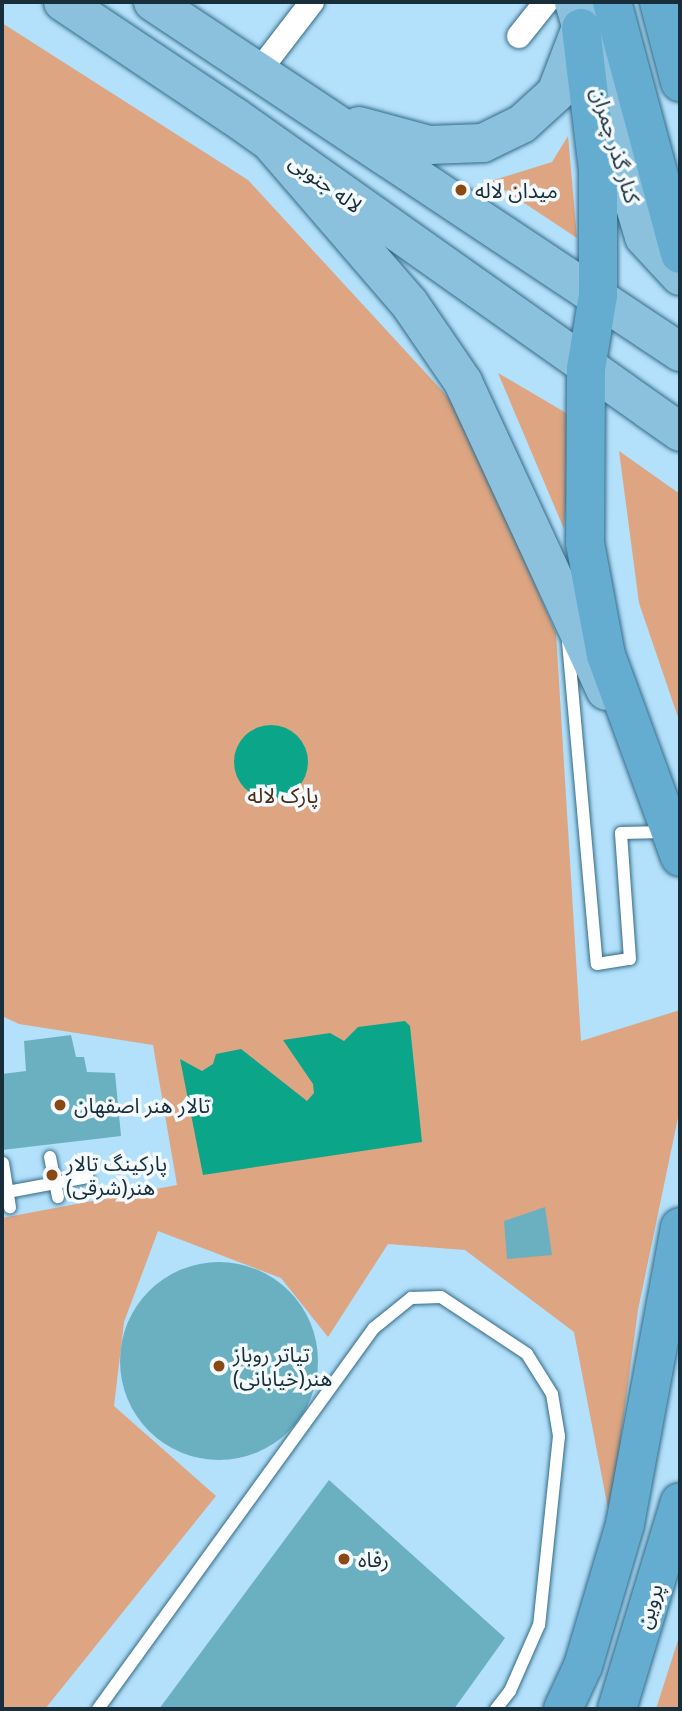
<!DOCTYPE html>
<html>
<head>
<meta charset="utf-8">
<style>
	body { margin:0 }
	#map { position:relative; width:682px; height:1711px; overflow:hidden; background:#b3e0fa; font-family:"Noto Sans","Noto Sans Arabic",sans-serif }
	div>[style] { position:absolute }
	.green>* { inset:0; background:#dda581 }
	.water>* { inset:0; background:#0ba689 }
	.round { border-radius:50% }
	.building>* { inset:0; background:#6ab0c1 }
	.roads { filter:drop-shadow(0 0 2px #336a87) drop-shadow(0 0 2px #336a87) }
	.service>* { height:12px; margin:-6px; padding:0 6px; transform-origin:6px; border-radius:6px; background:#fff }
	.minor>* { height:24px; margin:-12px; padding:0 12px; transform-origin:12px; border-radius:12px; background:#fff }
	.primary>* { height:38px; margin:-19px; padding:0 19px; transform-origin:19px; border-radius:19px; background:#8bc1dc }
	.trunk>* { height:38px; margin:-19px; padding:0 19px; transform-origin:19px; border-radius:19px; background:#64acd0 }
	.dots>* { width:19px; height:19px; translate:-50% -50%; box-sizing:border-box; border:4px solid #f5fafe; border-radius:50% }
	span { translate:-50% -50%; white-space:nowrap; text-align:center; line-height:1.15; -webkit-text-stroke:7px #f5fafe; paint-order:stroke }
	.street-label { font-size:21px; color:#182f3b }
	.poi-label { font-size:21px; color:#182f3b }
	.left { translate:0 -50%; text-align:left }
	.park-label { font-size:21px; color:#4b2a12 }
	.frame { position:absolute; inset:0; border:4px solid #182f3b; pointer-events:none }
</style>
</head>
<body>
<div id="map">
	<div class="green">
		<i style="clip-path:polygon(2px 23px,248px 180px,459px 409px,556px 633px,581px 1041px,680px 1010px,680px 1108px,638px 1310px,610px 1519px,574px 1332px,465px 1250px,388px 1244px,328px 1337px,281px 1278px,158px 1231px,124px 1322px,114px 1406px,216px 1496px,45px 1709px,2px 1709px,2px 1218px,177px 1185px,153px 1045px,19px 1024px,2px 1016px)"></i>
		<i style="clip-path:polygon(568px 136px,577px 238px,491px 181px,552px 162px)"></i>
		<i style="clip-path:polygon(498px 373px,573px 417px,564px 529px)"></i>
		<i style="clip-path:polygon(619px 451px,680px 494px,680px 723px,639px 603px)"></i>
		<i style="clip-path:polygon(680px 1634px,680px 1709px,656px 1709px)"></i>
	</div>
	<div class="water">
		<i class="round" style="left:234px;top:725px;width:74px;height:74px"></i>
		<i style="clip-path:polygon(405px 1021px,410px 1026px,422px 1142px,203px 1175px,180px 1059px,202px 1071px,213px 1064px,216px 1054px,241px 1049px,307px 1101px,314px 1093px,313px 1084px,283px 1040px,330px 1033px,344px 1041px,358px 1027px)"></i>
	</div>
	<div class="building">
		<i style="clip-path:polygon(71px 1035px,76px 1057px,84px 1057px,87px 1072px,115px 1073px,121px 1136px,2px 1150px,2px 1074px,26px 1071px,24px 1041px)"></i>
		<i style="clip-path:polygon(545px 1207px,552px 1255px,507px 1259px,504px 1221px)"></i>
		<i class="round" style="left:120px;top:1262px;width:198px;height:198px"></i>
		<i style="clip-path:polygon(329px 1480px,505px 1638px,454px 1709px,159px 1709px)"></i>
	</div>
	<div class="roads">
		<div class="service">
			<i style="left:568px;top:642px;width:323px;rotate:84.9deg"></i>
			<i style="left:597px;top:964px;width:33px;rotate:-9deg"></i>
			<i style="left:630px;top:959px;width:126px;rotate:-94.1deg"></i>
			<i style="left:621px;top:833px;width:44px;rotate:-1.3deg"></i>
			<i style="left:50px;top:1157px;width:41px;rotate:78.7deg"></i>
			<i style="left:3px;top:1163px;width:45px;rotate:81deg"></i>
			<i style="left:2px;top:1193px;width:87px;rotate:-10.5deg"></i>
			<i style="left:98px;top:1709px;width:470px;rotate:-54.1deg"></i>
			<i style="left:374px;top:1328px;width:48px;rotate:-39deg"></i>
			<i style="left:411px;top:1298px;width:30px;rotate:-2deg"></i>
			<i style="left:441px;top:1297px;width:103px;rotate:33.5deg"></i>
			<i style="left:527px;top:1354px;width:47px;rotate:58deg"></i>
			<i style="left:552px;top:1394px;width:43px;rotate:80.5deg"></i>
			<i style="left:559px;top:1436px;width:190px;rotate:96deg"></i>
			<i style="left:539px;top:1625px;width:72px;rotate:113.7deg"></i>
			<i style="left:510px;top:1691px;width:23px;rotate:128deg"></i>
		</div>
		<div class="minor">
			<i style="left:519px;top:36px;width:43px;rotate:-51.5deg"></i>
			<i style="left:259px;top:71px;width:87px;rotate:-52.5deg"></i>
		</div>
		<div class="primary">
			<i style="left:63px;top:2px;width:207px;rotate:33.8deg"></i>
			<i style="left:235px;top:117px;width:545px;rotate:35.29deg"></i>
			<i style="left:153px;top:2px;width:633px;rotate:33.59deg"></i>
			<i style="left:574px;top:2px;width:245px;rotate:73.4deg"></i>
			<i style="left:644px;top:237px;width:53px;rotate:47.3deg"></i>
			<i style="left:359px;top:126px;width:73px;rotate:15.2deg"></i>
			<i style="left:429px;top:145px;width:54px;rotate:-2.1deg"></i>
			<i style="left:483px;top:143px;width:43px;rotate:-26deg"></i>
			<i style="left:522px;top:124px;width:46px;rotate:-42.4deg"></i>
			<i style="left:556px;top:93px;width:70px;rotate:-69deg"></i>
			<i style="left:272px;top:144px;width:210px;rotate:49.3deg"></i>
			<i style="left:409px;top:303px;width:96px;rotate:55.6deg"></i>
			<i style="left:463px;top:382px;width:340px;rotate:65.2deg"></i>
		</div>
		<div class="trunk">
			<i style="left:612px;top:2px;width:261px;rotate:74.9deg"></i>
			<i style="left:659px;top:2px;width:83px;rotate:75.3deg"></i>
			<i style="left:581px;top:28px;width:143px;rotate:83.2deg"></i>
			<i style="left:598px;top:170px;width:125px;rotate:90deg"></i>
			<i style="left:598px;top:295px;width:75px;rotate:99.2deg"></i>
			<i style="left:586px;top:369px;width:174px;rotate:90.3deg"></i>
			<i style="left:585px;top:543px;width:114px;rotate:79.4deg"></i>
			<i style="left:606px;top:655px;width:215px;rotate:69.9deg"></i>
			<i style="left:563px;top:1709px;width:47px;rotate:-65.1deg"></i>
			<i style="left:583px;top:1666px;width:148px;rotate:-73.5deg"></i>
			<i style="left:625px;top:1524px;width:302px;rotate:-79.5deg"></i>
			<i style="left:617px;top:1709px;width:216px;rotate:-73.1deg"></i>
		</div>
	</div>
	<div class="dots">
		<i style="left:461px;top:190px;background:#8a4914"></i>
		<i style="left:60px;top:1105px;background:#8a4914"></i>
		<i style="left:52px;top:1175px;background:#8a4914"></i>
		<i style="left:219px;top:1366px;background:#8a4914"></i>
		<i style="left:344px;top:1559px;background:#8a4914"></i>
	</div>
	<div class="street-label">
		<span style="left:616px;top:145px;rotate:73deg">کنار گذر چمران</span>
		<span style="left:326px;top:183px;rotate:36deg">لاله جنوبی</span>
		<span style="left:649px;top:1606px;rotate:-73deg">پروین</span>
	</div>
	<div class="poi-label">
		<span class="left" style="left:475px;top:190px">میدان لاله</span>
		<span class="left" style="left:74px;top:1105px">تالار هنر اصفهان</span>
		<span class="left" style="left:66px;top:1175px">پارکینگ تالار<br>هنر(شرقی)</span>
		<span class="left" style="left:233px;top:1366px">تیاتر روباز<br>هنر(خیابانی)</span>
		<span class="left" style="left:358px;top:1559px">رفاه</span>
	</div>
	<div class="park-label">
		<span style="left:283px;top:795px">پارک لاله</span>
	</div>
	<div class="frame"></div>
</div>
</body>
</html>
